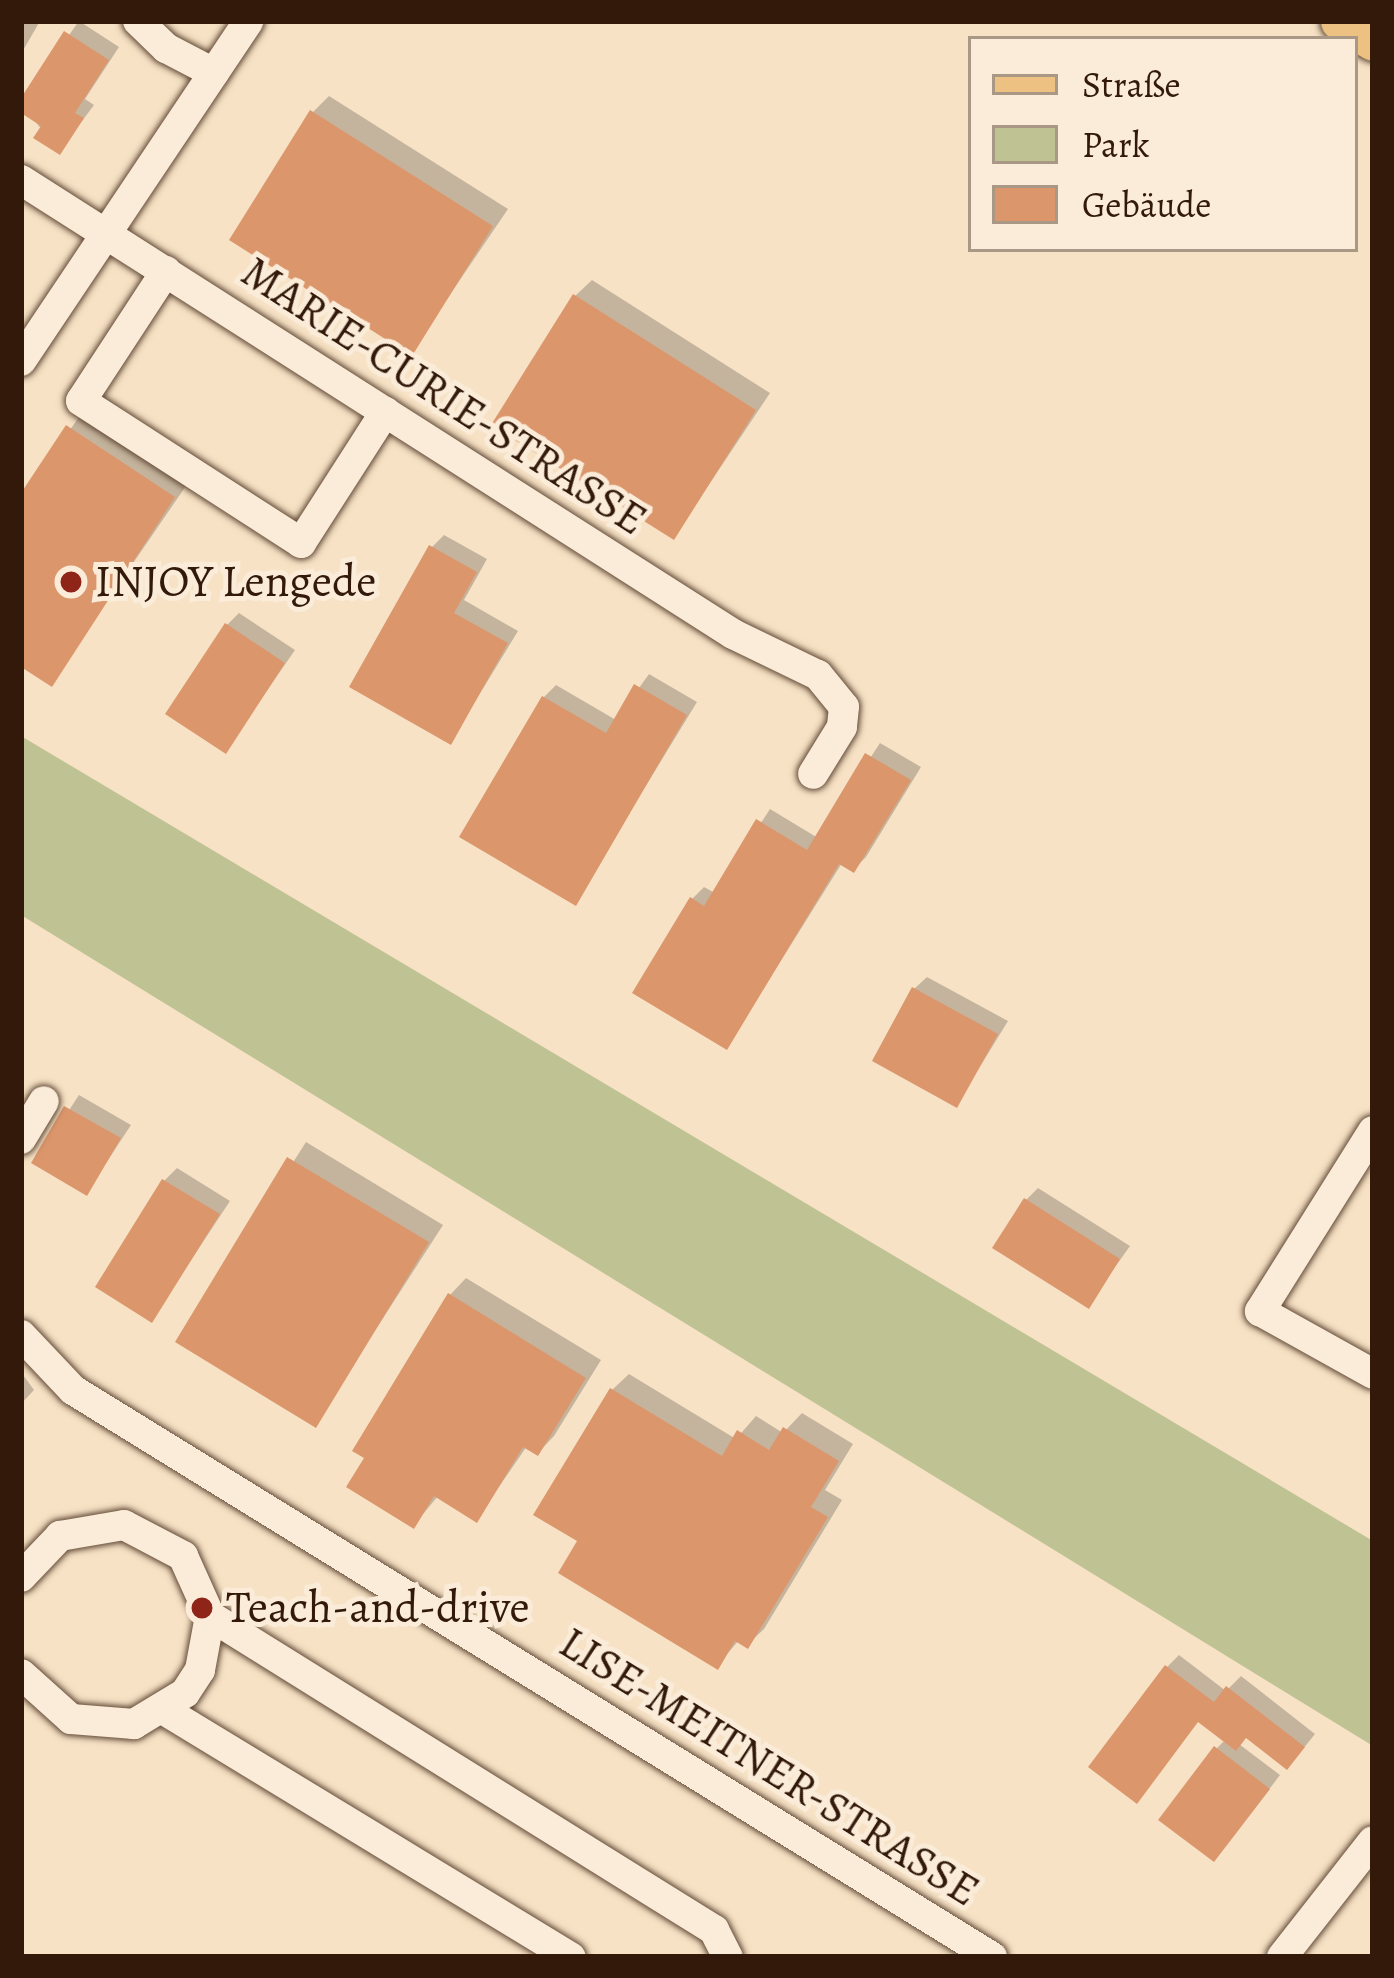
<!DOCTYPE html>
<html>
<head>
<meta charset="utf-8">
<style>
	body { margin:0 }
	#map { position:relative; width:1394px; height:1978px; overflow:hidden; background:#f7e2c5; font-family:Alegreya,serif }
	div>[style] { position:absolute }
	.green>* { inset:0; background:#bfc293 }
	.shadow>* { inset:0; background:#0003 }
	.building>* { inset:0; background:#dc966c }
	.roads { filter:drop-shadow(0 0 3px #634b38) drop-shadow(0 0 3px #634b38) }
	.minor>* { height:30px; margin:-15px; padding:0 15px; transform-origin:15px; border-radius:15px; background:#faecd9 }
	.major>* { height:39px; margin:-19.5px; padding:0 19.5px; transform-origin:19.5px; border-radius:19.5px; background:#ecc182 }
	.dots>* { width:33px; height:33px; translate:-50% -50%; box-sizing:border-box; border:6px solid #faecd9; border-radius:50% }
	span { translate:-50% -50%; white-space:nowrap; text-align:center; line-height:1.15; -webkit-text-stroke:10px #faecd9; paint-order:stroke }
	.street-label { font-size:45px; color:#321909 }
	.poi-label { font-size:45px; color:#321909 }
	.left { translate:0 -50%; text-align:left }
	.frame { position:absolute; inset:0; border:24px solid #321909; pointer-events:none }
	.legend { position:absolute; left:968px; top:36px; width:390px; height:216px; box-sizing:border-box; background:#faecd9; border:3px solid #aa9886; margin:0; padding:15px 21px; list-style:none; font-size:36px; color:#321909 }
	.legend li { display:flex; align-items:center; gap:24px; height:60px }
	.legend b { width:60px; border:3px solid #aa9886 }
</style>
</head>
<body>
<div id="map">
	<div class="green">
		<i style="clip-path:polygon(21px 736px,1373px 1541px,1373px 1746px,21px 915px)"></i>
	</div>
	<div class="shadow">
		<i style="clip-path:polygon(21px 21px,40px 21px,21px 54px)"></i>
		<i style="clip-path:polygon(79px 21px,119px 47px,85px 99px,94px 105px,59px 152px,21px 103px)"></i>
		<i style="clip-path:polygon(329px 96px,508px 209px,411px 352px,313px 112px)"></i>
		<i style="clip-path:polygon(592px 280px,770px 393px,674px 537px,575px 296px)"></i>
		<i style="clip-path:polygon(84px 410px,190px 480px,51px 683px,21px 663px,21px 499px)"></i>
		<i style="clip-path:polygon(444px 535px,487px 559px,464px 600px,518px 631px,451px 741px,432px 547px)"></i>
		<i style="clip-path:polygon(239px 613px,295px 650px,226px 750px,227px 625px)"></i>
		<i style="clip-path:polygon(649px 674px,697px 702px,575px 902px,544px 697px,556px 685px,616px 720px)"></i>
		<i style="clip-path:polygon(880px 743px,921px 767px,866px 857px,854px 869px,842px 863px,727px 1047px,692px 899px,704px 887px,715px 893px,770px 809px,818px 838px)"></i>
		<i style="clip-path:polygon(927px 977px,1008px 1021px,957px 1104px,914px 989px)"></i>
		<i style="clip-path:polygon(79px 1095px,131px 1125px,87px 1192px,35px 1162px)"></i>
		<i style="clip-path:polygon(306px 1142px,443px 1225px,315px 1424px,179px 1341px)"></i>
		<i style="clip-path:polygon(177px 1168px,230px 1201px,152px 1319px,164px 1181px)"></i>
		<i style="clip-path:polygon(1038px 1188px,1130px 1246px,1088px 1305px,1026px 1200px)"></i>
		<i style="clip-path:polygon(466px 1278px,601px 1360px,554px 1436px,538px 1453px,527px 1446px,477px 1519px,438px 1496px,414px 1525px,450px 1295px)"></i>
		<i style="clip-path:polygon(21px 1372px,34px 1390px,21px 1404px)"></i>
		<i style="clip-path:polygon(629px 1374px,736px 1439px,756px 1416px,783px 1433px,802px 1413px,853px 1444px,825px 1490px,842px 1500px,764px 1629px,747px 1645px,739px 1640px,717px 1666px,581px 1540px,612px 1390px)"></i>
		<i style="clip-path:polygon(1179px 1655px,1226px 1691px,1241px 1676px,1315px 1734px,1299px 1754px,1248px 1735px,1239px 1744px,1280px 1775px,1226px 1846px,1217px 1748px,1226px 1739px,1167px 1667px)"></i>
	</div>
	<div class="building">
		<i style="clip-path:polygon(64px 31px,109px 60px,75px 113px,84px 118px,60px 155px,33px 138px,41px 126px,21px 113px,21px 98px)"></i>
		<i style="clip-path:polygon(310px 110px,493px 226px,412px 356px,229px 240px)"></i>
		<i style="clip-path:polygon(573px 294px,756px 410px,674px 540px,491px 425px)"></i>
		<i style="clip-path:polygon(66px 425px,175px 497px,52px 687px,21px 667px,21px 493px)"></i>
		<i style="clip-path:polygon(429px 545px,477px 572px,454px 613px,508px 643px,451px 745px,349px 687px)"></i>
		<i style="clip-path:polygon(225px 623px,285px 663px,226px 754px,165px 714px)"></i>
		<i style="clip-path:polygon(634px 684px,687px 715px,576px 906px,459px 837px,542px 696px,606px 733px)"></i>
		<i style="clip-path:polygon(865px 753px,911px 780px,854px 873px,839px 864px,727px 1050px,632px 993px,690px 897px,704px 906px,756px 819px,807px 850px)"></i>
		<i style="clip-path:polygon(912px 987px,998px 1034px,957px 1108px,872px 1061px)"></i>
		<i style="clip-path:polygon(64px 1106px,121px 1138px,87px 1196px,31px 1163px)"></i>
		<i style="clip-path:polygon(287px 1157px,429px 1242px,316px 1428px,175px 1342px)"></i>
		<i style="clip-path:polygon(162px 1179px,220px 1214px,152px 1323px,95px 1287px)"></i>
		<i style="clip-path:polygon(1024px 1198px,1120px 1259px,1089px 1309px,992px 1248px)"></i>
		<i style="clip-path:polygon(448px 1293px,586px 1378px,538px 1456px,523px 1447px,477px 1523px,434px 1496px,414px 1529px,346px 1487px,364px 1458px,352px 1451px)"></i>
		<i style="clip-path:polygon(610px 1388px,722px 1456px,737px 1430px,769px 1450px,783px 1427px,839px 1461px,811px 1507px,828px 1517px,748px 1649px,735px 1641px,718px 1670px,558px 1573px,577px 1541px,533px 1515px)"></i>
		<i style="clip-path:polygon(1165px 1665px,1214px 1702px,1226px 1686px,1305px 1747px,1287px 1770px,1246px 1738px,1236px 1751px,1198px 1722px,1137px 1804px,1088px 1767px)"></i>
		<i style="clip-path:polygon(1214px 1746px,1270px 1789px,1214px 1862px,1158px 1820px)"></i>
	</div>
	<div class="roads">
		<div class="minor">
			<i style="left:138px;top:21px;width:39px;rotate:44deg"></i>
			<i style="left:166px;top:48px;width:54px;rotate:27.5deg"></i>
			<i style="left:21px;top:180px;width:844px;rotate:32.52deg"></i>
			<i style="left:733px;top:634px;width:94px;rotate:25.8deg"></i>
			<i style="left:818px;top:675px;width:41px;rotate:50.9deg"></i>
			<i style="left:844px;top:707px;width:20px;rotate:96deg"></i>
			<i style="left:842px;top:727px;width:55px;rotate:121.7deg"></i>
			<i style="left:166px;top:271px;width:155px;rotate:123.2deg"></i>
			<i style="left:81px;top:401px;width:262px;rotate:32.8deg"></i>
			<i style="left:301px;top:543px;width:156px;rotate:-57.3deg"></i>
			<i style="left:21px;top:361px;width:409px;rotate:-56.2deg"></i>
			<i style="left:1373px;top:1131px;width:213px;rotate:122.1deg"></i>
			<i style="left:1260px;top:1311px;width:129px;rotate:29.1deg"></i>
			<i style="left:21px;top:1139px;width:44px;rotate:-58.8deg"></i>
			<i style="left:21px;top:1335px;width:76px;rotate:46.6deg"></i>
			<i style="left:73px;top:1390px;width:1080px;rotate:31.67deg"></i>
			<i style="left:21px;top:1577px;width:57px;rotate:-46.4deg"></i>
			<i style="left:60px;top:1536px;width:65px;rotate:-9.8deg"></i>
			<i style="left:124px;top:1525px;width:67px;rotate:27.7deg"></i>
			<i style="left:183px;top:1556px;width:66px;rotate:65.8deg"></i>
			<i style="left:210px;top:1616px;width:55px;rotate:100.5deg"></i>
			<i style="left:200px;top:1670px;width:27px;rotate:123deg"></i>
			<i style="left:185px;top:1693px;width:60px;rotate:148.7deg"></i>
			<i style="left:134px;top:1724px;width:63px;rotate:-175.5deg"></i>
			<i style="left:71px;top:1719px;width:67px;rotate:-138deg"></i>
			<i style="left:210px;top:1616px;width:594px;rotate:31.92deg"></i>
			<i style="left:714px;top:1930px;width:30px;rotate:63deg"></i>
			<i style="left:164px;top:1710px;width:476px;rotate:31.3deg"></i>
			<i style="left:1282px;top:1957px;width:147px;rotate:-51.9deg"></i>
		</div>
		<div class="major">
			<i style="left:1340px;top:21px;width:39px;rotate:31deg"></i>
		</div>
	</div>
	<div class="dots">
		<i style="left:71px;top:582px;background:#8f2418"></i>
		<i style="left:202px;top:1608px;background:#8f2418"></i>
	</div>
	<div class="street-label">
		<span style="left:444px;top:396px;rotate:33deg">MARIE-CURIE-STRASSE</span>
		<span style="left:769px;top:1767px;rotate:32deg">LISE-MEITNER-STRASSE</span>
	</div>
	<div class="poi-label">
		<span class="left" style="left:95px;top:582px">INJOY Lengede</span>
		<span class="left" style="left:226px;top:1608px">Teach-and-drive</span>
	</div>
	<div class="frame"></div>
	<ul class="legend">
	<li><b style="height:15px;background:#ecc182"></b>Straße</li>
	<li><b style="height:33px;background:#bfc293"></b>Park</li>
	<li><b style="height:33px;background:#dc966c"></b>Gebäude</li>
	</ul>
</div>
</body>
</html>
